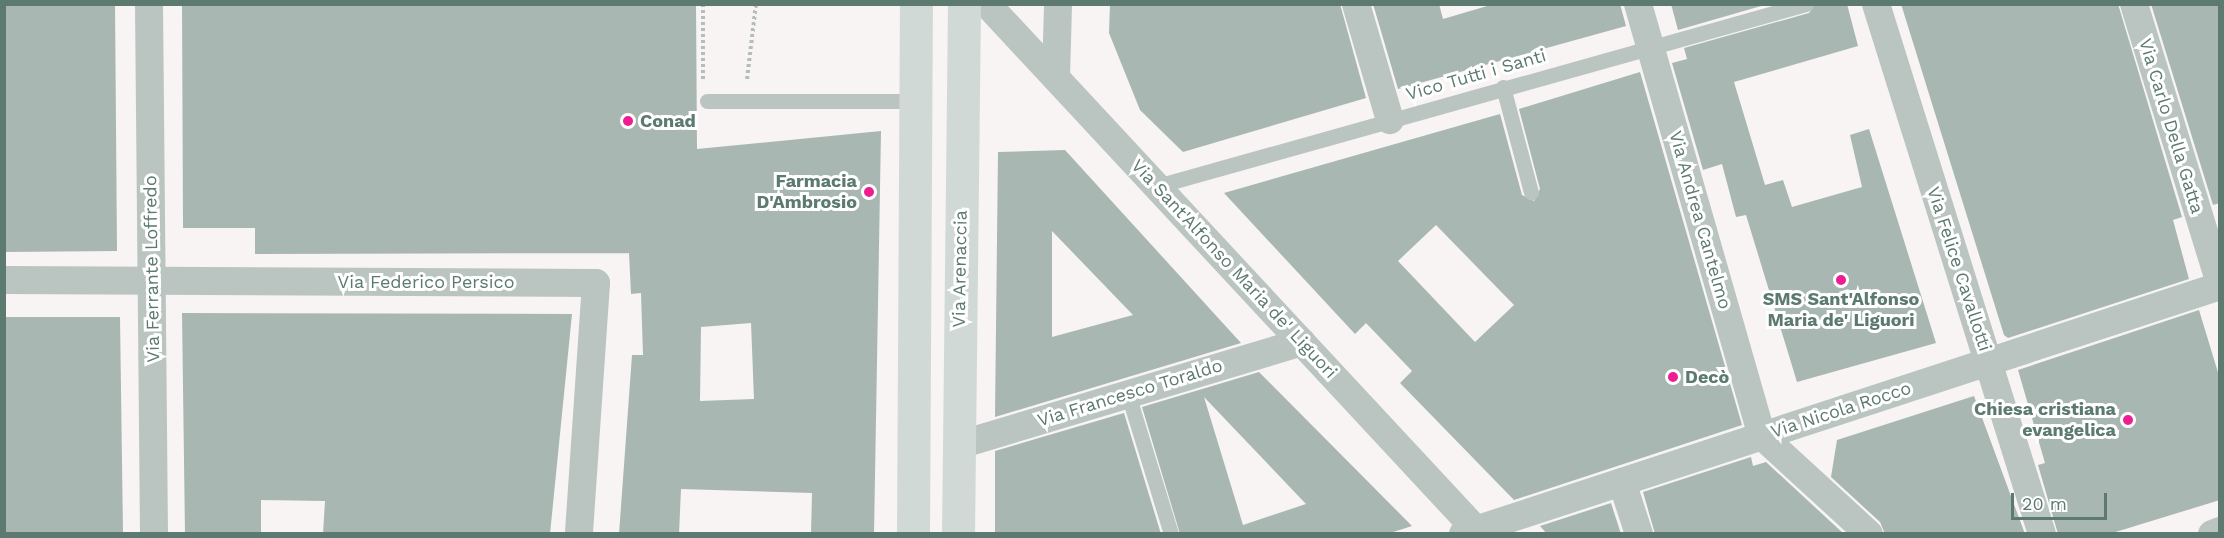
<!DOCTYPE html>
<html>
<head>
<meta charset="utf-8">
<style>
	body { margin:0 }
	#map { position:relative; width:2224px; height:538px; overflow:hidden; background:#f7f4f3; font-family:"Work Sans",sans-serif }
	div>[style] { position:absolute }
	.building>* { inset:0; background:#a8b7b2 }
	.path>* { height:4px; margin-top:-2px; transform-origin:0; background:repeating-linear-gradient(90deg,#b5bdba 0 3px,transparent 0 6px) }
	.lane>* { height:15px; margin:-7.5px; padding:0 7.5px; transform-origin:7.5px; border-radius:7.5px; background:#bac4c1 }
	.street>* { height:28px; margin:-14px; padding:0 14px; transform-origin:14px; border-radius:14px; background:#bac4c1 }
	.secondary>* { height:33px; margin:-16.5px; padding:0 16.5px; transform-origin:16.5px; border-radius:16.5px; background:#d1d9d7 }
	.dots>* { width:16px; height:16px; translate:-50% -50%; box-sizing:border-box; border:3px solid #fff; border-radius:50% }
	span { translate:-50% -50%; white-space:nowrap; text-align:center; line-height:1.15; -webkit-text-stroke:6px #fff; paint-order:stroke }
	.street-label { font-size:18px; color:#5c7a70 }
	.poi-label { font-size:18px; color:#5c7a70; font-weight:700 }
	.left { translate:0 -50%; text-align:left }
	.right { translate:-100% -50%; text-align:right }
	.frame { position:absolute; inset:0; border:6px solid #5c7a70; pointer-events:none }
	.scale { position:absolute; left:2011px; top:493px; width:96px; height:27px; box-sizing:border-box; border:3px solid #5c7a70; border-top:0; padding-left:8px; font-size:18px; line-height:21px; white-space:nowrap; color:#5c7a70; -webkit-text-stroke:4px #fff; paint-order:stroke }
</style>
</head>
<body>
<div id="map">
	<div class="building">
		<i style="clip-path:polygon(4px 4px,115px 4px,117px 251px,4px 252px)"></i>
		<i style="clip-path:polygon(evenodd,182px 4px,696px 4px,697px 149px,881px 131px,874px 534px,811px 534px,812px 493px,681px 489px,679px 534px,619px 534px,632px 355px,643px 355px,641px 293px,631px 294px,629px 253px,255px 254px,255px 228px,183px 228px,182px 4px,751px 323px,754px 399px,700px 401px,701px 327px,751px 323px)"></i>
		<i style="clip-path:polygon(1110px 4px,1340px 4px,1366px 98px,1183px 152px,1140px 110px,1109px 33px)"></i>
		<i style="clip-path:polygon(1373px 4px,1439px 4px,1443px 19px,1494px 4px,1620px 4px,1626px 26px,1398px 89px)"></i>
		<i style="clip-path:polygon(1671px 4px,1768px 4px,1678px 30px)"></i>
		<i style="clip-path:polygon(1815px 4px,1847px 4px,1858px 46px,1734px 82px,1765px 185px,1783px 180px,1792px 207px,1862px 187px,1850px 135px,1869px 129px,1936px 343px,1797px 382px,1746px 215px,1736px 217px,1722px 164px,1703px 170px,1672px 63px,1687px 59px,1684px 48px,1809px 13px)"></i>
		<i style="clip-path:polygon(1901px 4px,2118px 4px,2182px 217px,2173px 220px,2189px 279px,2008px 338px,2004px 335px)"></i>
		<i style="clip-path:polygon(2151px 4px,2220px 4px,2220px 203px,2213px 205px)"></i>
		<i style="clip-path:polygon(evenodd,1640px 72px,1742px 425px,1514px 500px,1400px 383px,1412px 371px,1366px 323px,1355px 334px,1224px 193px,1500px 114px,1522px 195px,1534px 201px,1540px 189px,1519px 109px,1640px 72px,1436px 225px,1514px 305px,1475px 342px,1398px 261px,1436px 225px)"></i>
		<i style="clip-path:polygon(evenodd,1065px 150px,1241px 343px,995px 417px,998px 152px,1065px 150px,1052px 231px,1133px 315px,1052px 337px,1052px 231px)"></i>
		<i style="clip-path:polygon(2199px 310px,2220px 379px,2220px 500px,2109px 534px,2058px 534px,2038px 465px,2045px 463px,2018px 370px)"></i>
		<i style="clip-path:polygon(182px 313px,572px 314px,550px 534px,323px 534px,325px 501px,261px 500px,261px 534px,185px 534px)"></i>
		<i style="clip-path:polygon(4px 317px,120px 317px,123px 534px,4px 534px)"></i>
		<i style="clip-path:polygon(evenodd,1259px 372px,1412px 526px,1387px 534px,1180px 534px,1142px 407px,1259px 372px,1204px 397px,1306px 504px,1243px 525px,1204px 397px)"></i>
		<i style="clip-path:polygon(1974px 396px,2025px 534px,1885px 534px,1880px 522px,1831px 477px,1837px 440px)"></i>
		<i style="clip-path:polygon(1124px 413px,1161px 534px,995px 534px,995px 451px)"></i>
		<i style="clip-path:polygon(1751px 457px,1753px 466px,1766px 462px,1844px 534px,1655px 534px,1643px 492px)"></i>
		<i style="clip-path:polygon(1611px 503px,1621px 534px,1547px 534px,1540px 526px)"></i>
	</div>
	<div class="path">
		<i style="left:703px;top:4px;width:75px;rotate:90deg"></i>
		<i style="left:747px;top:79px;width:76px;rotate:-83.2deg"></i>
	</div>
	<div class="lane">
		<i style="left:1503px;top:87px;width:109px;rotate:75.1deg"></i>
		<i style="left:707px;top:101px;width:207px"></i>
		<i style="left:1157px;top:186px;width:674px;rotate:-15.67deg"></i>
		<i style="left:1128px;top:394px;width:146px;rotate:72.9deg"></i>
	</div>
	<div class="street">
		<i style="left:149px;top:4px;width:530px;rotate:89.46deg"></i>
		<i style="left:987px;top:4px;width:724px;rotate:47.07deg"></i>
		<i style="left:1356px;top:4px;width:121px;rotate:73.7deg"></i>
		<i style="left:1638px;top:4px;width:449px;rotate:74deg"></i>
		<i style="left:1762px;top:436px;width:145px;rotate:42.5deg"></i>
		<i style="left:1876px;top:4px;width:555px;rotate:72.61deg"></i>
		<i style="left:2134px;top:4px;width:292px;rotate:72.9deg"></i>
		<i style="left:1056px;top:77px;width:73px;rotate:-88.4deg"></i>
		<i style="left:4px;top:280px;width:592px;rotate:0.29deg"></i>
		<i style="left:596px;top:283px;width:252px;rotate:93.9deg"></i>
		<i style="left:959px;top:445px;width:358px;rotate:-16.7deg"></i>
		<i style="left:1622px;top:482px;width:55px;rotate:71.9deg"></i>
		<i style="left:1463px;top:534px;width:797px;rotate:-18.14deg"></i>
		<i style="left:2212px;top:534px;width:9px;rotate:-21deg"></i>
	</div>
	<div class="secondary">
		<i style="left:913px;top:534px;width:530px;rotate:-89.68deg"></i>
		<i style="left:958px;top:534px;width:530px;rotate:-89.35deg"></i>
	</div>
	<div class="dots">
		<i style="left:628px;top:121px;background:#ed1d92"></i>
		<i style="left:869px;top:192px;background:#ed1d92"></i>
		<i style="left:1841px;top:280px;background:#ed1d92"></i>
		<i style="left:1673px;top:377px;background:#ed1d92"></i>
		<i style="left:2128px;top:420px;background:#ed1d92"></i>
	</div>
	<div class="street-label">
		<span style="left:1476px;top:75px;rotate:-16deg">Vico Tutti i Santi</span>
		<span style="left:2171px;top:126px;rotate:73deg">Via Carlo Della Gatta</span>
		<span style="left:1700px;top:220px;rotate:74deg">Via Andrea Cantelmo</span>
		<span style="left:152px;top:269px;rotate:-91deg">Via Ferrante Loffredo</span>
		<span style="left:960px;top:269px;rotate:-89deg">Via Arenaccia</span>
		<span style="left:1234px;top:269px;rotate:47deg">Via Sant'Alfonso Maria de' Liguori</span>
		<span style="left:1959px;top:269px;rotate:72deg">Via Felice Cavallotti</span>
		<span style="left:426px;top:282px">Via Federico Persico</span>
		<span style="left:1130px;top:393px;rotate:-17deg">Via Francesco Toraldo</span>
		<span style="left:1841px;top:410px;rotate:-18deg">Via Nicola Rocco</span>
	</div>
	<div class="poi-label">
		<span class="left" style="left:640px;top:121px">Conad</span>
		<span class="right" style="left:857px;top:192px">Farmacia<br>D'Ambrosio</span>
		<span style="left:1841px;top:310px">SMS Sant'Alfonso<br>Maria de' Liguori</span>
		<span class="left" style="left:1685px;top:377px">Decò</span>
		<span class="right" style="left:2116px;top:420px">Chiesa cristiana<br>evangelica</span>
	</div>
	<div class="frame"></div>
	<div class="scale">20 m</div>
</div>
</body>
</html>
